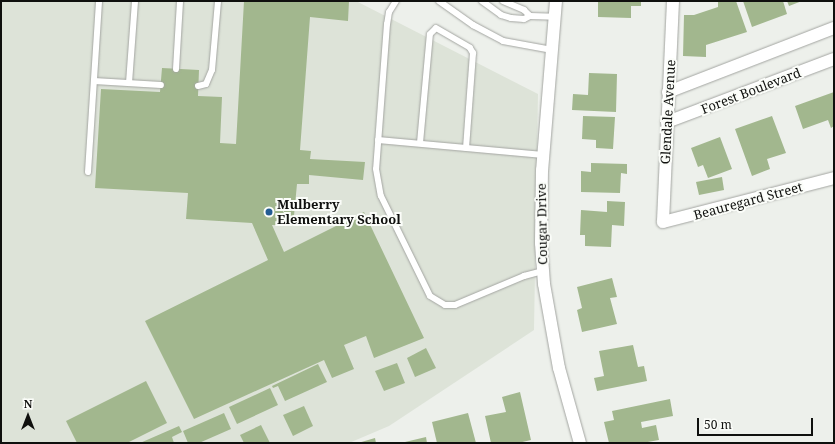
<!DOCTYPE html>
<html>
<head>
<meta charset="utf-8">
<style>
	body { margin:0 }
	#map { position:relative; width:835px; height:444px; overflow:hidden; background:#edf0eb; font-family:"Noto Serif",serif }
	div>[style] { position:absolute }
	.built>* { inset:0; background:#dde3d8 }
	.building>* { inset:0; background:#a2b78e }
	.roads { filter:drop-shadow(0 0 1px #a3a5a1) drop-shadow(0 0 1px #a3a5a1) }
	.service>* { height:6px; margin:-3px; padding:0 3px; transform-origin:3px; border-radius:3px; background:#fff }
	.minor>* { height:12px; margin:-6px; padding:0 6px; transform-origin:6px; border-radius:6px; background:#fff }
	.dots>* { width:11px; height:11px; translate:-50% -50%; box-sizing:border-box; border:2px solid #fbfdf9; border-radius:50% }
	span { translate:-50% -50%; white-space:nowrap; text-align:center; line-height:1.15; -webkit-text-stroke:4px #fbfdf9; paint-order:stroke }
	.street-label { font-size:13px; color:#0f100e }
	.poi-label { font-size:13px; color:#0f100e; font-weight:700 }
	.left { translate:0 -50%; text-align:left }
	.frame { position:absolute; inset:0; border:2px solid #0f100e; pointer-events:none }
	.north { position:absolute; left:8px; top:396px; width:40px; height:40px; -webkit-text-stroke:3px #fbfdf9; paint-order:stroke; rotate:0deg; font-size:11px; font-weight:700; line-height:16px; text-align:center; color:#0f100e }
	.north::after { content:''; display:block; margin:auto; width:14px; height:18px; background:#0f100e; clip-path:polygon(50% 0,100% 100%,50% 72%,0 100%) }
	.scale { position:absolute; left:697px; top:418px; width:116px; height:18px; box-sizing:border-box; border:2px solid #0f100e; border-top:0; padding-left:5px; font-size:12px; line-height:14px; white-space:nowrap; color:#0f100e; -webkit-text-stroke:3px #fbfdf9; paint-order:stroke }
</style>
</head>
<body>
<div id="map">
	<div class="built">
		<i style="clip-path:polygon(1px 1px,356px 1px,538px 94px,534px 330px,389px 426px,349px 443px,1px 443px)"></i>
	</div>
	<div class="building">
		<i style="clip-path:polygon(244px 1px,349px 1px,348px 21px,310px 17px,300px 150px,311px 151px,310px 159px,365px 162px,363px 180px,309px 175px,309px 184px,297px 184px,293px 226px,272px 225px,284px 252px,364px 212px,424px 338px,374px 358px,366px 336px,344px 345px,354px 369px,332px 378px,324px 360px,194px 419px,145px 321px,268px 260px,252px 223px,186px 219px,188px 193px,95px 188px,101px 89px,160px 92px,162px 68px,199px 70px,198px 96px,222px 97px,220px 143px,236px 144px)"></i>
		<i style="clip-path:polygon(598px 1px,641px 1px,641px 6px,631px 6px,631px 18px,598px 17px)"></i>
		<i style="clip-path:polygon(718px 1px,736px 1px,747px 32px,706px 45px,706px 57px,683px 56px,684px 15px,694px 15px,718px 7px)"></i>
		<i style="clip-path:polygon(743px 1px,783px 1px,787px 14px,752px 27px)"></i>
		<i style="clip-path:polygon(787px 1px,802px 1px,789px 6px)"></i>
		<i style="clip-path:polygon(589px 73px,617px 74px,616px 112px,572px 110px,573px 94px,588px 95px)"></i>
		<i style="clip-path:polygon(834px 92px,834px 126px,831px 128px,828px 120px,803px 129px,795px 106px)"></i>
		<i style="clip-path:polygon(583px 116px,615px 117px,613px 149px,596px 148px,596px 140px,582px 139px)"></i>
		<i style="clip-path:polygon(772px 116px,786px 153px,767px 159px,770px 169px,752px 176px,735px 129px)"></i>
		<i style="clip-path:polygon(720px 137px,732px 169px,708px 178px,703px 165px,698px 167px,691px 148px)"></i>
		<i style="clip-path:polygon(591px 163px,627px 164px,627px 174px,621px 173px,620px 193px,581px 192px,581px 171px,591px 172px)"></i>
		<i style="clip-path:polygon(722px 177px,724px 190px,699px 195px,696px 182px)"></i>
		<i style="clip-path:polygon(607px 201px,625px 202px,624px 226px,612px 225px,611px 247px,585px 246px,585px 235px,580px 235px,581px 210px,607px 212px)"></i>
		<i style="clip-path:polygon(612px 278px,617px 297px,610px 298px,617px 324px,582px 332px,577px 310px,582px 308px,577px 287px)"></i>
		<i style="clip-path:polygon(633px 345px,638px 367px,644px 366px,647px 381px,597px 391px,594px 378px,604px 376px,599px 351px)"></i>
		<i style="clip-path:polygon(426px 348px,436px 368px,415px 377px,407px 358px)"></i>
		<i style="clip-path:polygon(397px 363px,405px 383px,384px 391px,375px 371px)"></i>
		<i style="clip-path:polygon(318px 364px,327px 382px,285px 401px,278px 386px,273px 388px,272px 386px)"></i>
		<i style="clip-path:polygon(146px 381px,167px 423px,127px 443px,77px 443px,66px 421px)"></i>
		<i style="clip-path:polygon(270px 388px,278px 405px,237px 424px,229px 407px)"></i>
		<i style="clip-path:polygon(520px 392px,531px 440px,518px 443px,491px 443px,485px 416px,506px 412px,502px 397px)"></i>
		<i style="clip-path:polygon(670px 399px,673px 416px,641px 422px,642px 428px,656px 425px,659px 440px,642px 443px,609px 443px,604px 422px,614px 420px,612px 411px)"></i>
		<i style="clip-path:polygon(304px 406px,313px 426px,293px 436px,283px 415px)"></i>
		<i style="clip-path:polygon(224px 413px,231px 429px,199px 443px,188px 443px,183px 431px)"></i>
		<i style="clip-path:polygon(468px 413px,476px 443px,437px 443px,432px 422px)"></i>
		<i style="clip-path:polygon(261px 425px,270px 443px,244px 443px,240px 435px)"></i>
		<i style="clip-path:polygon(179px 426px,182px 432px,172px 437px,174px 443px,140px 443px)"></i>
		<i style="clip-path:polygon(426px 437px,427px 443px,405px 443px,405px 442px)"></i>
		<i style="clip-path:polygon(375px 438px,376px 443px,358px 443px)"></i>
	</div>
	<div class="roads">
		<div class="service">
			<i style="left:396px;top:1px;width:13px;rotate:122deg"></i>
			<i style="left:389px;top:12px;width:12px;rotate:99deg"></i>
			<i style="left:387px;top:24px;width:145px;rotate:94.3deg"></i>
			<i style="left:376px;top:169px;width:27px;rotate:80deg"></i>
			<i style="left:381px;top:196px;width:111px;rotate:63.9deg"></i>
			<i style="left:430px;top:296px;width:17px;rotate:31deg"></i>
			<i style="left:445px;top:305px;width:10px"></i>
			<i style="left:455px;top:305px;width:75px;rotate:-22.8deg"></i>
			<i style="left:524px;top:276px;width:20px;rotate:-15deg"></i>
			<i style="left:439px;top:1px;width:42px;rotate:35.2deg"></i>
			<i style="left:473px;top:25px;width:34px;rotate:28deg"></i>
			<i style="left:503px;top:41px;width:50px;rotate:10.4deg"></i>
			<i style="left:482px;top:1px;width:24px;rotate:36deg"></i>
			<i style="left:501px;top:15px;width:10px;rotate:17deg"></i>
			<i style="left:511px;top:18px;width:13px;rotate:4deg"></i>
			<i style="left:524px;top:19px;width:7px;rotate:-27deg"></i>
			<i style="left:530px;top:16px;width:25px;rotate:2deg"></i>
			<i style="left:503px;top:1px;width:23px;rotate:23deg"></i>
			<i style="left:524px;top:10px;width:8px;rotate:45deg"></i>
			<i style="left:176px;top:69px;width:68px;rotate:-86.6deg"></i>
			<i style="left:94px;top:81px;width:67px;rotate:3.4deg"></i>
			<i style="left:129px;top:83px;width:82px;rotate:-85.8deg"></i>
			<i style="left:198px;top:86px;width:8px;rotate:-14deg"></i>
			<i style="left:206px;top:84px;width:15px;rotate:-67deg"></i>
			<i style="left:212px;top:70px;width:69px;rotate:-85deg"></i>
			<i style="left:378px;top:140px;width:166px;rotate:5.2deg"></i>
			<i style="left:420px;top:143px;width:109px;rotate:-84.8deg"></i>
			<i style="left:430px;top:34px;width:8px;rotate:-45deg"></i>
			<i style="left:436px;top:28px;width:39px;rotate:30deg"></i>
			<i style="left:470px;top:48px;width:6px;rotate:59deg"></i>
			<i style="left:473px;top:53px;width:95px;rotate:94.2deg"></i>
			<i style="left:88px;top:172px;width:171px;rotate:-86.3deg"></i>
		</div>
		<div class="minor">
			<i style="left:556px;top:1px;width:170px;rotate:94.7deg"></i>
			<i style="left:542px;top:170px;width:73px;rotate:90.8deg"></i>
			<i style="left:541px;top:243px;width:41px;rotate:85.8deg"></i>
			<i style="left:544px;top:284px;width:85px;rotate:79.9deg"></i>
			<i style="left:559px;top:368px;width:78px;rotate:74.4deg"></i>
			<i style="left:673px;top:1px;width:221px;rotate:92.6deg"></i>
			<i style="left:663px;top:222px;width:177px;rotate:-14.4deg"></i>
			<i style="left:668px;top:92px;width:178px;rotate:-21.1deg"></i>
			<i style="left:667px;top:122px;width:178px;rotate:-20.7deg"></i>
		</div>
	</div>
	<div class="dots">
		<i style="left:269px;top:212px;background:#235c93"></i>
	</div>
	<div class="street-label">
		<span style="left:751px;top:91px;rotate:-21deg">Forest Boulevard</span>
		<span style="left:668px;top:112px;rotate:-87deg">Glendale Avenue</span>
		<span style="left:748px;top:201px;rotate:-15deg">Beauregard Street</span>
		<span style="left:542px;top:224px;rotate:-91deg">Cougar Drive</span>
	</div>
	<div class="poi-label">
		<span class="left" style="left:277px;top:212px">Mulberry<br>Elementary School</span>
	</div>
	<div class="frame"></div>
	<div class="north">N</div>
	<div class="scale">50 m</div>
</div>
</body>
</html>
